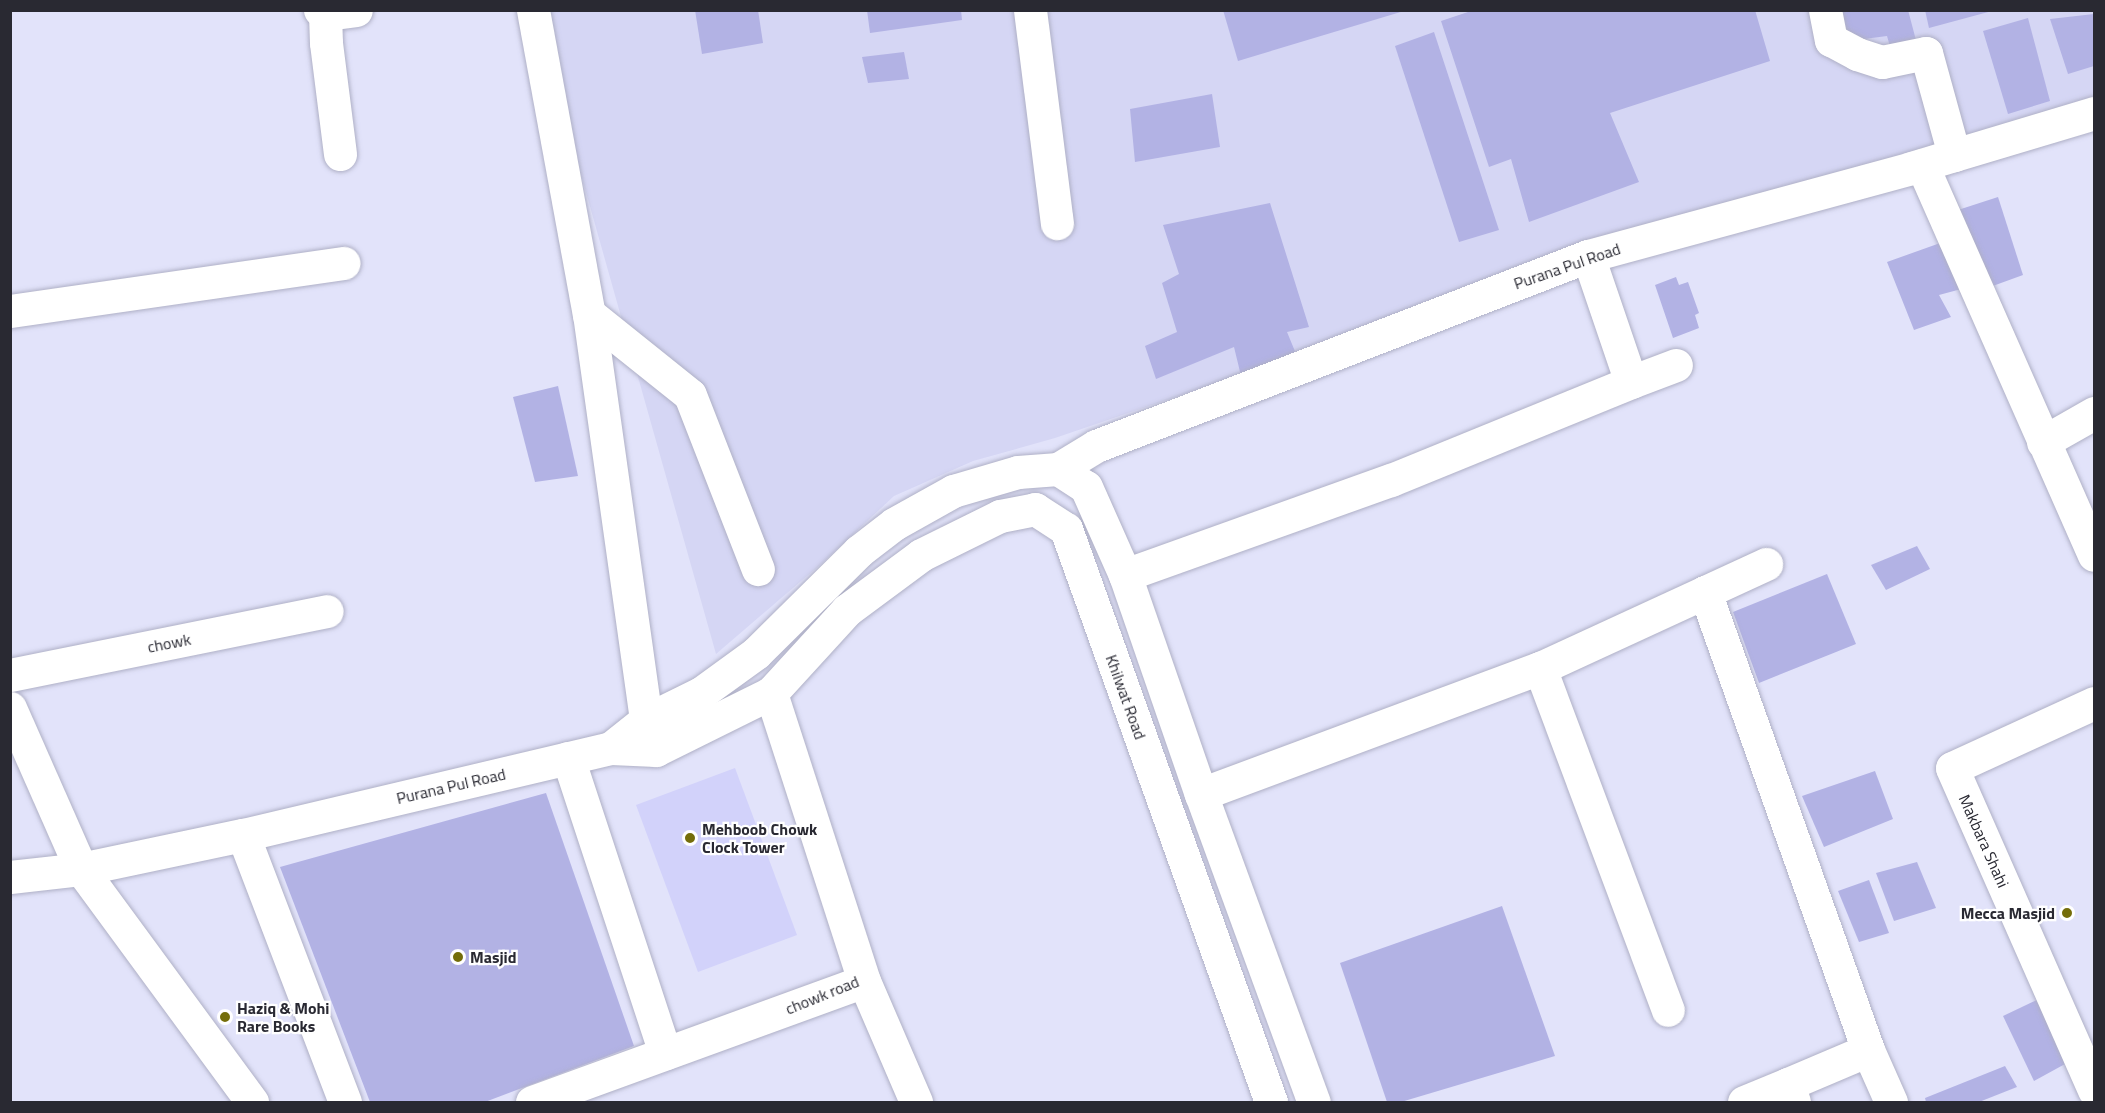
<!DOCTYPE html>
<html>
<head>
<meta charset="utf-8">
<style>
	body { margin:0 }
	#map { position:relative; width:2105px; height:1113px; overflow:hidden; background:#e2e3fa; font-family:"Titillium Web",sans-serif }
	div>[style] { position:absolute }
	.built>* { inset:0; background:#d5d6f4 }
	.green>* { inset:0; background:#d2d2fa }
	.building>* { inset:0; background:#b2b2e4 }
	.roads { filter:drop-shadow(0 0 2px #afb0c6) drop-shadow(0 0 2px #afb0c6) }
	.minor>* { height:33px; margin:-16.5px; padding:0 16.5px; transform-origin:16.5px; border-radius:16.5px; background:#fff }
	.major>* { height:33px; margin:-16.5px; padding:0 16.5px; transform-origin:16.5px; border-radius:16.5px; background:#fff }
	.dots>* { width:16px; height:16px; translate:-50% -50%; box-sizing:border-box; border:3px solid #fff; border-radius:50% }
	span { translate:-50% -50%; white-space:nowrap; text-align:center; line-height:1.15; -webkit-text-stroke:4.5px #fff; paint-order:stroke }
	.street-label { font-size:16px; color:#292932 }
	.poi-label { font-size:16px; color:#292932; font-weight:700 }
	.left { translate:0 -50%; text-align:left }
	.right { translate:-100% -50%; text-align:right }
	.frame { position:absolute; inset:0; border:12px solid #292932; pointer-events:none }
</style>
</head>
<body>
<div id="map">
	<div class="built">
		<i style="clip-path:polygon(535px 11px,2094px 11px,2094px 113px,1588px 256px,1055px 438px,973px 461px,894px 496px,821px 564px,716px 654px)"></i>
	</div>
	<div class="green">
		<i style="clip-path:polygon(735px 768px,797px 935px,698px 972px,636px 805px)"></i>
	</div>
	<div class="building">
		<i style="clip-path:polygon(695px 10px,758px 10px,763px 43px,702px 54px)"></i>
		<i style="clip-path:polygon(867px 10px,961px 10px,962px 20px,870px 33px)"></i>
		<i style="clip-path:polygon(1223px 10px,1403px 10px,1404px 11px,1238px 61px)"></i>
		<i style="clip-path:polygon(1474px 10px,1755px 10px,1770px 61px,1610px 113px,1639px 182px,1529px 222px,1511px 159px,1489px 167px,1441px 21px)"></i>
		<i style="clip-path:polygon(1842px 10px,1908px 10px,1917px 44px,1891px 50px,1887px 36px,1849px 41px)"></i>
		<i style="clip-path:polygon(1925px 10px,1992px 10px,1992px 11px,1929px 28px)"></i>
		<i style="clip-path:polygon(2094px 14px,2094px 66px,2068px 74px,2050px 19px)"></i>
		<i style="clip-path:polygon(2028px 18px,2050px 101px,2008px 114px,1983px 31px)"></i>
		<i style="clip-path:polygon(1434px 32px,1499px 230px,1459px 242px,1395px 46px)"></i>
		<i style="clip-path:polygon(904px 52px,909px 79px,868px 83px,862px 57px)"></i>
		<i style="clip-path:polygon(1212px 94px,1220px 147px,1135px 162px,1130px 109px)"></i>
		<i style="clip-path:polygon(1998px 197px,2023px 275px,1990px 287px,1958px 210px)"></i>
		<i style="clip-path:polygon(1270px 203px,1309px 327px,1287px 332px,1299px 361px,1242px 380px,1234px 347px,1156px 379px,1145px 346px,1177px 332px,1162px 283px,1179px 274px,1163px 225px)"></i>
		<i style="clip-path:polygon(1943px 242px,1965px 288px,1939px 295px,1951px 317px,1914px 330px,1887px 262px)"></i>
		<i style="clip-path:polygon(1676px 277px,1679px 285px,1688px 282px,1699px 313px,1695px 315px,1699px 328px,1673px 338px,1655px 285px)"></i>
		<i style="clip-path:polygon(558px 386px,578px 476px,535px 482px,513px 397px)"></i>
		<i style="clip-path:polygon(1917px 546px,1930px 569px,1886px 590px,1871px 565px)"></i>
		<i style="clip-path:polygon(1827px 574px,1856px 644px,1759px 683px,1733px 612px)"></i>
		<i style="clip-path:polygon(1875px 771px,1893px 819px,1824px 847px,1802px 796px)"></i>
		<i style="clip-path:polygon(546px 793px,634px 1046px,485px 1102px,370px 1102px,280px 867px)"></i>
		<i style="clip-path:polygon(1917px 862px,1936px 908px,1894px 921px,1876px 873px)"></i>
		<i style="clip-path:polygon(1869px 880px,1889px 933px,1859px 942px,1838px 891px)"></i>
		<i style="clip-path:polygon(1502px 906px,1555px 1056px,1401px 1102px,1387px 1102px,1340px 963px)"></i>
		<i style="clip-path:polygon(2039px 999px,2065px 1064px,2034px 1081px,2003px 1016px)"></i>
		<i style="clip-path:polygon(2005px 1066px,2017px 1087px,1979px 1102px,1926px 1102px,1925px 1098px)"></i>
	</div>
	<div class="roads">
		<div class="minor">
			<i style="left:320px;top:10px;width:6px;rotate:39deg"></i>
			<i style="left:325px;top:14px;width:31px;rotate:-7deg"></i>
			<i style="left:533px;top:10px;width:309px;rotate:79.6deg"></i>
			<i style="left:589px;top:314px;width:410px;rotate:82deg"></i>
			<i style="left:646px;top:720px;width:26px;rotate:72deg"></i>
			<i style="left:1030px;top:10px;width:215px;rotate:82.8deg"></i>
			<i style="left:1825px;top:10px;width:31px;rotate:79deg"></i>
			<i style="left:1831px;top:40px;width:30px;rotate:28deg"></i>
			<i style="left:1857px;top:54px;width:26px;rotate:18deg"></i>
			<i style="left:1882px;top:62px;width:45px;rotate:-11.6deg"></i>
			<i style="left:1926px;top:53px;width:106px;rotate:74.6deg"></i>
			<i style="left:325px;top:14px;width:29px;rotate:88deg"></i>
			<i style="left:326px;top:43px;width:112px;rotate:82.8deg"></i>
			<i style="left:1922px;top:165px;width:426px;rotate:66.2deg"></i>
			<i style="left:1588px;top:256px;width:133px;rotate:71.2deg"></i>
			<i style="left:1631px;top:382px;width:48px;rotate:-20.7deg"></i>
			<i style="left:10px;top:311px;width:337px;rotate:-8.2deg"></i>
			<i style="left:589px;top:314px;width:129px;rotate:38.7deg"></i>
			<i style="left:690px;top:395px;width:187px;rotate:68.7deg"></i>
			<i style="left:2043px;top:442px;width:59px;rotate:-29.6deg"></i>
			<i style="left:1058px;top:469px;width:44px;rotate:-31.2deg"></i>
			<i style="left:1096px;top:446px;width:527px;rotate:-21.12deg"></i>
			<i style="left:1588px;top:256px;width:335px;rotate:-15.2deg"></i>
			<i style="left:1911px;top:168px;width:191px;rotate:-16.7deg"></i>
			<i style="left:1125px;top:575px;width:282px;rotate:-19.7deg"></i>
			<i style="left:1391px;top:480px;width:259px;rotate:-22.2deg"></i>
			<i style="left:1705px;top:592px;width:486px;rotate:70.4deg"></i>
			<i style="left:1868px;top:1050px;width:57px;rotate:66.1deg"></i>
			<i style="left:1540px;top:668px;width:365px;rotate:69.5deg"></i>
			<i style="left:10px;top:675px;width:323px;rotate:-11.4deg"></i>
			<i style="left:2094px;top:703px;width:156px;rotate:155.4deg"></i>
			<i style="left:1952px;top:768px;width:352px;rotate:66.2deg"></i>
			<i style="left:10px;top:708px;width:176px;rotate:66.2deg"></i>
			<i style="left:81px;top:869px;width:289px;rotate:53.7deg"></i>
			<i style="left:568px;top:758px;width:311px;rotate:71.8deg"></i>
			<i style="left:1201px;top:794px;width:362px;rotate:-20.4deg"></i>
			<i style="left:1540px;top:668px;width:249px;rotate:-24.7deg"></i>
			<i style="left:243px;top:835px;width:286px;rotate:69.1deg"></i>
			<i style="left:864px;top:981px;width:132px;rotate:66.7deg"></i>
			<i style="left:532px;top:1102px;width:353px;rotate:-20deg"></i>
			<i style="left:864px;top:981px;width:303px;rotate:-107.9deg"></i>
			<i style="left:1744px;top:1102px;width:48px;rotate:-22.2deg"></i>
			<i style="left:1794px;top:1102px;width:19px;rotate:-108deg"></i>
			<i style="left:1788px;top:1084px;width:87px;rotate:-23deg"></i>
		</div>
		<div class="major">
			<i style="left:611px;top:748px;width:45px;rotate:-38.7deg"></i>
			<i style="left:646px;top:720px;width:61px;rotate:-26.1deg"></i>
			<i style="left:701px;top:693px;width:68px;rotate:-36deg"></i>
			<i style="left:756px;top:653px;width:145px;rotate:-44.7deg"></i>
			<i style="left:859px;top:551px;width:44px;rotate:-37.6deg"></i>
			<i style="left:894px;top:524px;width:68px;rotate:-29.2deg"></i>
			<i style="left:953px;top:491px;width:68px;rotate:-16.3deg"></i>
			<i style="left:1018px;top:472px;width:40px;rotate:-4.3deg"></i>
			<i style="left:1058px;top:469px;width:33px;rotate:33deg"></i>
			<i style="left:1086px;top:487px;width:96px;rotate:66.1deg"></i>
			<i style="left:1125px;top:575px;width:232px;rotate:70.9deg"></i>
			<i style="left:1201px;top:794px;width:328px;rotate:69.9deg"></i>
			<i style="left:10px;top:877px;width:71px;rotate:-6.4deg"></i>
			<i style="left:81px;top:869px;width:166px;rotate:-11.9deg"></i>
			<i style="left:243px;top:835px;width:378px;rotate:-13.3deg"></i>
			<i style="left:611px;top:748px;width:45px;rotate:2.5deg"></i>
			<i style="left:656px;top:750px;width:128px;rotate:-26.4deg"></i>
			<i style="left:771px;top:693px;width:113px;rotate:-47.5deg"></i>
			<i style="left:847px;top:610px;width:92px;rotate:-36.6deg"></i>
			<i style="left:921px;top:555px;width:88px;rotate:-26.3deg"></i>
			<i style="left:1000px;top:516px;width:36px;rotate:-11deg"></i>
			<i style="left:1035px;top:509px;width:37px;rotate:33deg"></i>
			<i style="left:1066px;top:529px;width:609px;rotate:70.31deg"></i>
		</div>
	</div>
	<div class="dots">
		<i style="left:690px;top:838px;background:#746d0a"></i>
		<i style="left:2067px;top:913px;background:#746d0a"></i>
		<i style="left:458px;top:957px;background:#746d0a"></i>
		<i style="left:225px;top:1017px;background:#746d0a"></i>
	</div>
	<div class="street-label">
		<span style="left:1567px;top:266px;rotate:-19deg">Purana Pul Road</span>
		<span style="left:169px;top:643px;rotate:-11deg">chowk</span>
		<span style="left:1126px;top:697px;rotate:70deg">Khilwat Road</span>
		<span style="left:451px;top:786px;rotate:-13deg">Purana Pul Road</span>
		<span style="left:1984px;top:841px;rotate:66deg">Makbara Shahi</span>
		<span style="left:822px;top:995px;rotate:-22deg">chowk road</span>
	</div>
	<div class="poi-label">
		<span class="left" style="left:702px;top:838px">Mehboob Chowk<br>Clock Tower</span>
		<span class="right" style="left:2055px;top:913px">Mecca Masjid</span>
		<span class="left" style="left:470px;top:957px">Masjid</span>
		<span class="left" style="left:237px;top:1017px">Haziq &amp; Mohi<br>Rare Books</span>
	</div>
	<div class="frame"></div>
</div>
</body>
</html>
